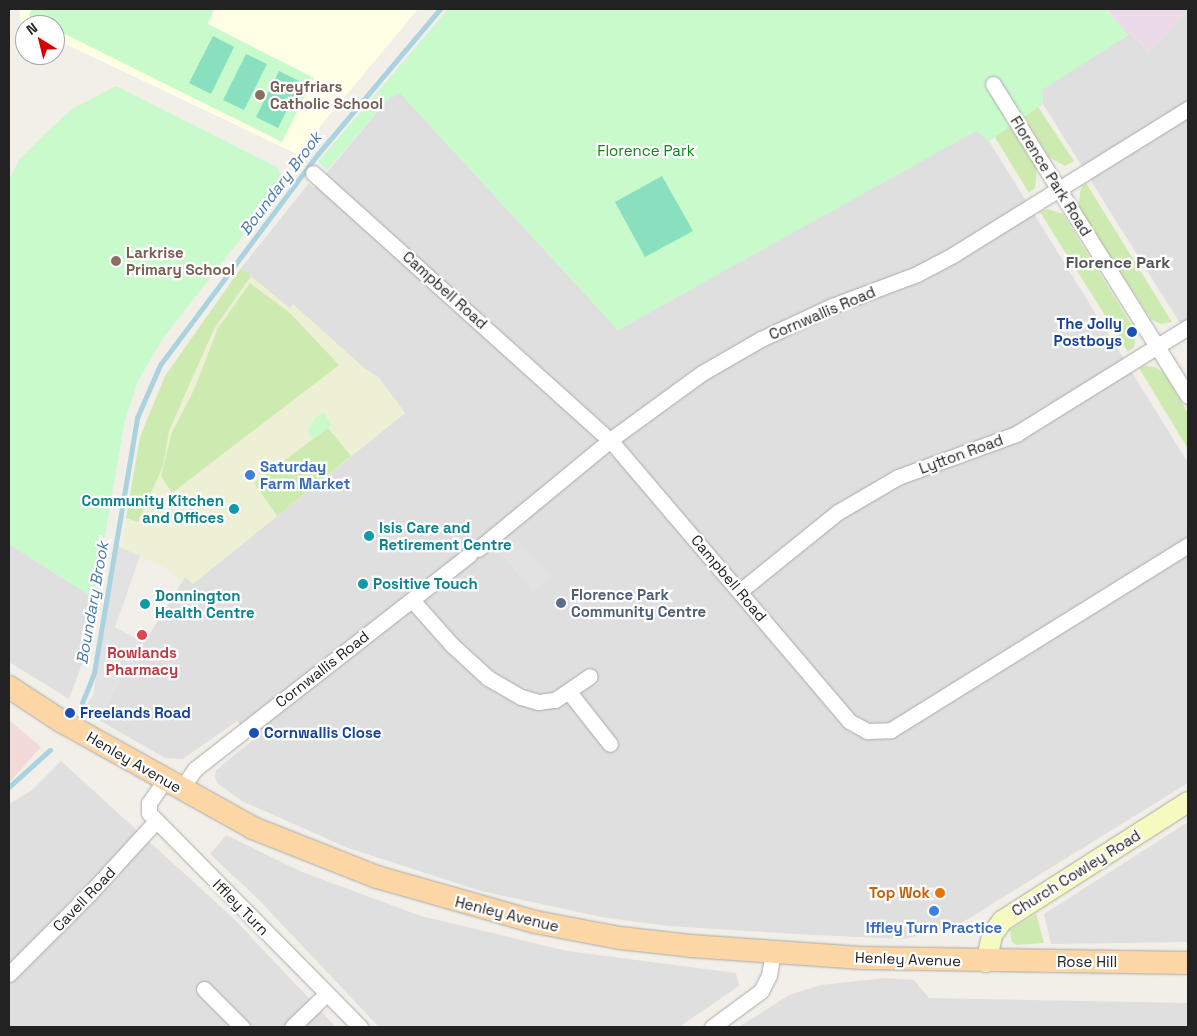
<!DOCTYPE html>
<html>
<head>
<meta charset="utf-8">
<style>
	body { margin:0 }
	#map { position:relative; width:1197px; height:1036px; overflow:hidden; background:#f2efe9; font-family:"Space Grotesk",sans-serif }
	div>[style] { position:absolute }
	.residential>* { inset:0; background:#e0dfdf }
	.commercial>* { inset:0; background:#f2dad9 }
	.industrial>* { inset:0; background:#ebdbe8 }
	.education>* { inset:0; background:#ffffe5 }
	.farmland>* { inset:0; background:#eef0d5 }
	.grass>* { inset:0; background:#cdebb0 }
	.park>* { inset:0; background:#c8facc }
	.pitch>* { inset:0; background:#88e0be }
	.parking>* { inset:0; background:#e2e2e2 }
	.stream>* { height:4.5px; margin:-2.25px; padding:0 2.25px; transform-origin:2.25px; border-radius:2.25px; background:#aad3df }
	.roads { filter:drop-shadow(0 0 1px #a9a9a9) drop-shadow(0 0 1px #a9a9a9) }
	.minor>* { height:15px; margin:-7.5px; padding:0 7.5px; transform-origin:7.5px; border-radius:7.5px; background:#fff }
	.secondary>* { height:20px; margin:-10px; padding:0 10px; transform-origin:10px; border-radius:10px; background:#f7fabf }
	.primary>* { height:22px; margin:-11px; padding:0 11px; transform-origin:11px; border-radius:11px; background:#fcd6a4 }
	.dots>* { width:14px; height:14px; translate:-50% -50%; box-sizing:border-box; border:2px solid #fff; border-radius:50% }
	span { translate:-50% -50%; white-space:nowrap; text-align:center; line-height:1.15; -webkit-text-stroke:4.5px #fff; paint-order:stroke }
	.education-label { font-size:15px; color:#785e54; font-weight:700 }
	.left { translate:0 -50%; text-align:left }
	.park-label { font-size:15px; color:#0c8416 }
	.street-label { font-size:15px; color:#222 }
	.transit-label { font-size:15px; color:#164399; font-weight:700 }
	.right { translate:-100% -50%; text-align:right }
	.shop-label { font-size:15px; color:#366cbe; font-weight:700 }
	.culture-label { font-size:15px; color:#0d838f; font-weight:700 }
	.service-label { font-size:15px; color:#4e5e75; font-weight:700 }
	.health-label { font-size:15px; color:#be3a42; font-weight:700 }
	.food-label { font-size:15px; color:#c56008; font-weight:700 }
	.water-label { font-size:16px; color:#4a7aab; font-style:italic }
	.neighbourhood-label { font-size:16px; color:#555; font-weight:700 }
	.frame { position:absolute; inset:0; border:10px solid #222; pointer-events:none }
	.north { position:absolute; left:15px; top:15px; width:50px; height:50px; box-sizing:border-box; background:#fff; border:1px solid #a7a7a7; border-radius:50%; rotate:324deg; font-size:14px; font-weight:700; line-height:20px; text-align:center; color:#222 }
	.north::after { content:''; display:block; margin:auto; width:18px; height:22px; background:#d40000; clip-path:polygon(50% 0,100% 100%,50% 72%,0 100%) }
</style>
</head>
<body>
<div id="map">
	<div class="residential">
		<i style="clip-path:polygon(1105px 9px,1149px 52px,1188px 10px,1188px 336px,1043px 104px,1041px 90px,1128px 35px)"></i>
		<i style="clip-path:polygon(400px 93px,618px 330px,976px 130px,989px 141px,1188px 463px,1188px 783px,955px 927px,903px 939px,794px 934px,667px 926px,601px 917px,481px 891px,348px 848px,242px 801px,217px 783px,215px 776px,216px 770px,254px 739px,237px 721px,183px 759px,165px 758px,97px 719px,185px 577px,193px 583px,405px 413px,378px 377px,365px 369px,293px 305px,289px 308px,241px 268px,309px 183px,314px 188px,388px 99px)"></i>
		<i style="clip-path:polygon(9px 544px,94px 598px,86px 653px,69px 699px,9px 662px)"></i>
		<i style="clip-path:polygon(61px 761px,233px 918px,336px 1027px,9px 1027px,9px 804px,31px 791px)"></i>
		<i style="clip-path:polygon(1188px 822px,1188px 942px,1051px 944px,1044px 914px)"></i>
		<i style="clip-path:polygon(226px 835px,302px 872px,421px 916px,567px 951px,736px 973px,739px 986px,679px 1027px,379px 1027px,257px 898px,210px 854px)"></i>
		<i style="clip-path:polygon(885px 978px,914px 980px,929px 998px,1188px 1003px,1188px 1027px,739px 1027px,789px 995px,821px 985px)"></i>
	</div>
	<div class="commercial">
		<i style="clip-path:polygon(9px 720px,41px 747px,9px 783px)"></i>
	</div>
	<div class="industrial">
		<i style="clip-path:polygon(1106px 9px,1188px 9px,1188px 10px,1149px 52px)"></i>
	</div>
	<div class="education">
		<i style="clip-path:polygon(19px 9px,418px 9px,297px 154px,55px 39px,55px 25px,21px 23px)"></i>
	</div>
	<div class="farmland">
		<i style="clip-path:polygon(241px 268px,289px 308px,293px 304px,365px 369px,378px 377px,405px 413px,193px 584px,185px 577px,182px 581px,160px 565px,122px 548px,140px 437px,165px 376px)"></i>
	</div>
	<div class="grass">
		<i style="clip-path:polygon(1018px 74px,1038px 107px,1074px 161px,1065px 166px,1049px 157px,1024px 117px,1011px 96px)"></i>
		<i style="clip-path:polygon(973px 101px,998px 103px,1037px 168px,1035px 188px,1029px 193px)"></i>
		<i style="clip-path:polygon(1086px 183px,1172px 322px,1160px 324px,1151px 319px,1078px 206px,1081px 188px)"></i>
		<i style="clip-path:polygon(1047px 209px,1063px 214px,1136px 332px,1134px 347px,1128px 352px,1040px 212px)"></i>
		<i style="clip-path:polygon(241px 268px,251px 276px,214px 329px,169px 431px,163px 466px,138px 522px,126px 518px,140px 437px,165px 376px)"></i>
		<i style="clip-path:polygon(250px 283px,290px 313px,339px 365px,172px 493px,161px 476px,172px 432px,194px 390px,218px 328px)"></i>
		<i style="clip-path:polygon(1146px 366px,1155px 367px,1164px 373px,1188px 413px,1188px 449px,1139px 368px)"></i>
		<i style="clip-path:polygon(328px 428px,351px 456px,277px 516px,254px 483px)"></i>
		<i style="clip-path:polygon(1036px 914px,1044px 943px,1016px 945px,1011px 941px,1010px 930px)"></i>
	</div>
	<div class="park">
		<i style="clip-path:polygon(31px 9px,214px 9px,208px 24px,314px 78px,282px 142px,55px 29px,55px 25px,47px 25px,29px 16px)"></i>
		<i style="clip-path:polygon(448px 9px,1105px 9px,1128px 35px,1042px 90px,1043px 104px,989px 141px,976px 131px,618px 330px,400px 93px,388px 99px,327px 170px,318px 162px)"></i>
		<i style="clip-path:polygon(116px 86px,277px 167px,285px 182px,161px 341px,138px 381px,125px 420px,94px 598px,9px 544px,9px 180px,19px 160px,49px 130px,72px 109px)"></i>
		<i style="clip-path:polygon(323px 412px,332px 425px,313px 439px,308px 432px,314px 419px)"></i>
	</div>
	<div class="pitch">
		<i style="clip-path:polygon(213px 36px,234px 47px,211px 94px,189px 83px)"></i>
		<i style="clip-path:polygon(246px 54px,267px 64px,244px 110px,223px 100px)"></i>
		<i style="clip-path:polygon(279px 71px,301px 82px,278px 128px,256px 117px)"></i>
		<i style="clip-path:polygon(662px 176px,693px 231px,645px 257px,615px 202px)"></i>
	</div>
	<div class="parking">
		<i style="clip-path:polygon(517px 540px,552px 576px,533px 592px,502px 555px)"></i>
		<i style="clip-path:polygon(118px 546px,140px 556px,115px 627px,144px 643px,97px 719px,82px 710px,93px 696px)"></i>
	</div>
	<div class="stream">
		<i style="left:82px;top:703px;width:32px;rotate:-68deg"></i>
		<i style="left:94px;top:673px;width:259px;rotate:-80.4deg"></i>
		<i style="left:137px;top:418px;width:58px;rotate:-66.5deg"></i>
		<i style="left:160px;top:365px;width:264px;rotate:-53.2deg"></i>
		<i style="left:318px;top:154px;width:189px;rotate:-49.9deg"></i>
		<i style="left:9px;top:787px;width:55px;rotate:-42.1deg"></i>
	</div>
	<div class="roads">
		<div class="minor">
			<i style="left:993px;top:84px;width:368px;rotate:58deg"></i>
			<i style="left:313px;top:173px;width:399px;rotate:42deg"></i>
			<i style="left:610px;top:440px;width:369px;rotate:49.6deg"></i>
			<i style="left:849px;top:721px;width:21px;rotate:29deg"></i>
			<i style="left:867px;top:731px;width:24px;rotate:-2deg"></i>
			<i style="left:891px;top:730px;width:350px;rotate:-31.9deg"></i>
			<i style="left:478px;top:549px;width:171px;rotate:-39.5deg"></i>
			<i style="left:610px;top:440px;width:114px;rotate:-36.1deg"></i>
			<i style="left:702px;top:373px;width:68px;rotate:-30deg"></i>
			<i style="left:761px;top:339px;width:78px;rotate:-24.9deg"></i>
			<i style="left:832px;top:306px;width:91px;rotate:-20.6deg"></i>
			<i style="left:917px;top:274px;width:41px;rotate:-27.8deg"></i>
			<i style="left:953px;top:255px;width:277px;rotate:-31.9deg"></i>
			<i style="left:740px;top:591px;width:126px;rotate:-38.9deg"></i>
			<i style="left:838px;top:512px;width:69px;rotate:-30.3deg"></i>
			<i style="left:898px;top:477px;width:126px;rotate:-20deg"></i>
			<i style="left:1016px;top:434px;width:203px;rotate:-31.9deg"></i>
			<i style="left:412px;top:600px;width:60px;rotate:48.4deg"></i>
			<i style="left:452px;top:645px;width:49px;rotate:42.5deg"></i>
			<i style="left:488px;top:678px;width:38px;rotate:30deg"></i>
			<i style="left:521px;top:697px;width:18px;rotate:16deg"></i>
			<i style="left:538px;top:702px;width:17px;rotate:-7deg"></i>
			<i style="left:555px;top:700px;width:42px;rotate:-34.4deg"></i>
			<i style="left:569px;top:692px;width:66px;rotate:51.7deg"></i>
			<i style="left:165px;top:780px;width:28px;rotate:125deg"></i>
			<i style="left:149px;top:803px;width:10px;rotate:90deg"></i>
			<i style="left:149px;top:813px;width:301px;rotate:45.4deg"></i>
			<i style="left:181px;top:789px;width:24px;rotate:-55deg"></i>
			<i style="left:195px;top:769px;width:348px;rotate:-38deg"></i>
			<i style="left:9px;top:974px;width:115px;rotate:-45deg"></i>
			<i style="left:90px;top:893px;width:98px;rotate:-47.5deg"></i>
			<i style="left:204px;top:989px;width:54px;rotate:45deg"></i>
			<i style="left:292px;top:1027px;width:47px;rotate:-44.1deg"></i>
			<i style="left:712px;top:1027px;width:61px;rotate:-36.3deg"></i>
			<i style="left:761px;top:991px;width:18px;rotate:-63deg"></i>
			<i style="left:769px;top:975px;width:23px;rotate:-80deg"></i>
		</div>
		<div class="secondary">
			<i style="left:986px;top:962px;width:28px;rotate:-77deg"></i>
			<i style="left:992px;top:935px;width:17px;rotate:-54deg"></i>
			<i style="left:1002px;top:921px;width:221px;rotate:-32.6deg"></i>
		</div>
		<div class="primary">
			<i style="left:9px;top:687px;width:62px;rotate:33.2deg"></i>
			<i style="left:61px;top:721px;width:220px;rotate:29.1deg"></i>
			<i style="left:253px;top:828px;width:133px;rotate:21.6deg"></i>
			<i style="left:377px;top:877px;width:164px;rotate:15.9deg"></i>
			<i style="left:535px;top:922px;width:86px;rotate:10.7deg"></i>
			<i style="left:620px;top:938px;width:71px;rotate:6.4deg"></i>
			<i style="left:691px;top:946px;width:171px;rotate:4deg"></i>
			<i style="left:862px;top:958px;width:326px;rotate:0.9deg"></i>
		</div>
	</div>
	<div class="dots">
		<i style="left:260px;top:95px;background:#8d6e63"></i>
		<i style="left:116px;top:261px;background:#8d6e63"></i>
		<i style="left:1132px;top:332px;background:#1a4fb4"></i>
		<i style="left:250px;top:475px;background:#3f7fe0"></i>
		<i style="left:234px;top:509px;background:#0f9aa8"></i>
		<i style="left:369px;top:536px;background:#0f9aa8"></i>
		<i style="left:363px;top:584px;background:#0f9aa8"></i>
		<i style="left:561px;top:603px;background:#5c6f8a"></i>
		<i style="left:145px;top:604px;background:#0f9aa8"></i>
		<i style="left:142px;top:635px;background:#e0444e"></i>
		<i style="left:70px;top:713px;background:#1a4fb4"></i>
		<i style="left:254px;top:733px;background:#1a4fb4"></i>
		<i style="left:940px;top:893px;background:#e8710a"></i>
		<i style="left:934px;top:911px;background:#3f7fe0"></i>
	</div>
	<div class="education-label">
		<span class="left" style="left:270px;top:95px">Greyfriars<br>Catholic School</span>
		<span class="left" style="left:126px;top:261px">Larkrise<br>Primary School</span>
	</div>
	<div class="park-label">
		<span style="left:646px;top:151px">Florence Park</span>
	</div>
	<div class="street-label">
		<span style="left:1051px;top:176px;rotate:58deg">Florence Park Road</span>
		<span style="left:445px;top:290px;rotate:42deg">Campbell Road</span>
		<span style="left:822px;top:313px;rotate:-23deg">Cornwallis Road</span>
		<span style="left:961px;top:454px;rotate:-20deg">Lytton Road</span>
		<span style="left:729px;top:578px;rotate:50deg">Campbell Road</span>
		<span style="left:322px;top:669px;rotate:-38deg">Cornwallis Road</span>
		<span style="left:134px;top:762px;rotate:30deg">Henley Avenue</span>
		<span style="left:1076px;top:873px;rotate:-32deg">Church Cowley Road</span>
		<span style="left:84px;top:899px;rotate:-46deg">Cavell Road</span>
		<span style="left:241px;top:907px;rotate:45deg">Iffley Turn</span>
		<span style="left:507px;top:914px;rotate:14deg">Henley Avenue</span>
		<span style="left:908px;top:959px;rotate:2deg">Henley Avenue</span>
		<span style="left:1087px;top:962px">Rose Hill</span>
	</div>
	<div class="transit-label">
		<span class="right" style="left:1122px;top:332px">The Jolly<br>Postboys</span>
		<span class="left" style="left:80px;top:713px">Freelands Road</span>
		<span class="left" style="left:264px;top:733px">Cornwallis Close</span>
	</div>
	<div class="shop-label">
		<span class="left" style="left:260px;top:475px">Saturday<br>Farm Market</span>
		<span style="left:934px;top:928px">Iffley Turn Practice</span>
	</div>
	<div class="culture-label">
		<span class="right" style="left:224px;top:509px">Community Kitchen<br>and Offices</span>
		<span class="left" style="left:379px;top:536px">Isis Care and<br>Retirement Centre</span>
		<span class="left" style="left:373px;top:584px">Positive Touch</span>
		<span class="left" style="left:155px;top:604px">Donnington<br>Health Centre</span>
	</div>
	<div class="service-label">
		<span class="left" style="left:571px;top:603px">Florence Park<br>Community Centre</span>
	</div>
	<div class="health-label">
		<span style="left:142px;top:661px">Rowlands<br>Pharmacy</span>
	</div>
	<div class="food-label">
		<span class="right" style="left:930px;top:893px">Top Wok</span>
	</div>
	<div class="water-label">
		<span style="left:281px;top:184px;rotate:-53deg">Boundary Brook</span>
		<span style="left:93px;top:603px;rotate:-80deg">Boundary Brook</span>
	</div>
	<div class="neighbourhood-label">
		<span style="left:1118px;top:263px">Florence Park</span>
	</div>
	<div class="frame"></div>
	<div class="north">N</div>
</div>
</body>
</html>
